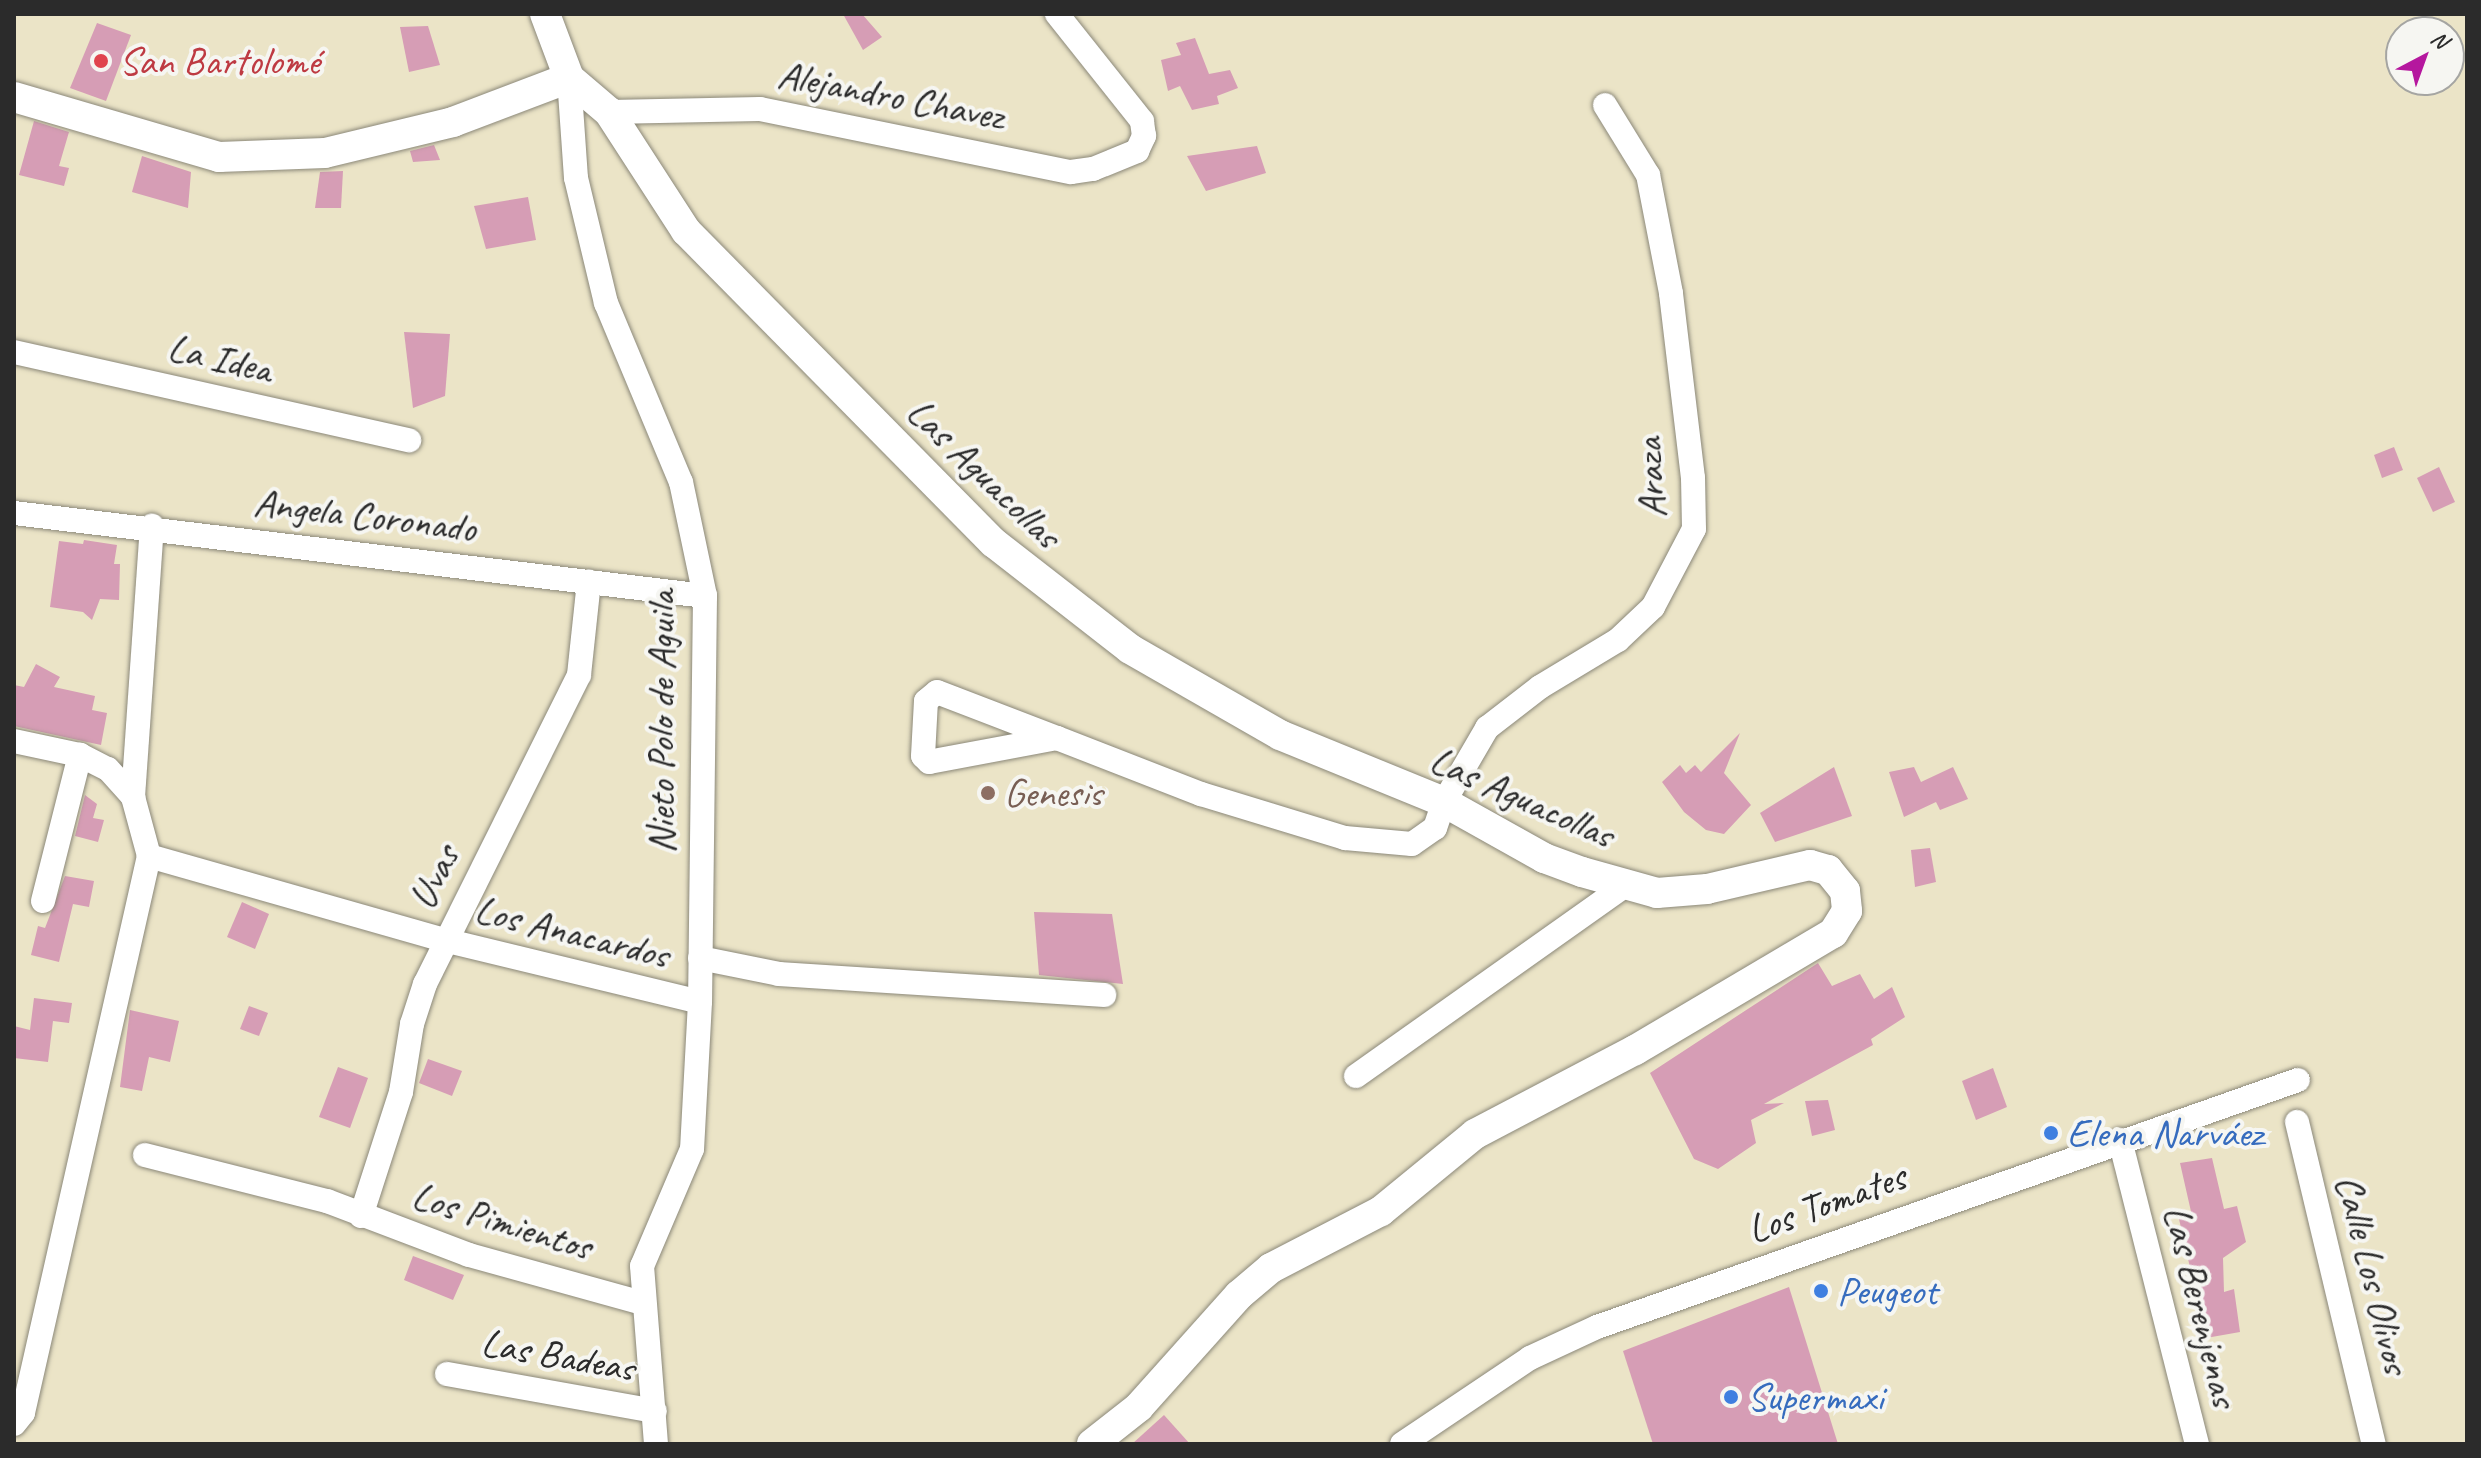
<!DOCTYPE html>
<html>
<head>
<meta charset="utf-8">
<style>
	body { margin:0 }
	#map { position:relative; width:2481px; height:1458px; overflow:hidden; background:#ebe4c7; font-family:Caveat,sans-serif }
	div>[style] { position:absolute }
	.building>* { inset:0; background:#d69db5 }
	.roads { filter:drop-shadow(0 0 2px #8b8879) drop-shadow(0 0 2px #8b8879) }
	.minor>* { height:24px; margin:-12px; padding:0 12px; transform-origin:12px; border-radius:12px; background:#fff }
	.tertiary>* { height:30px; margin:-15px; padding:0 15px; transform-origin:15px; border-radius:15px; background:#fff }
	.dots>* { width:22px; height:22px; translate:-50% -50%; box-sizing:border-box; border:4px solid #f6f6f2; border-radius:50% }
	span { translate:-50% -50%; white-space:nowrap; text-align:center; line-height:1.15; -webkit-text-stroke:8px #f6f6f2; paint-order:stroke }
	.health-label { font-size:40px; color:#be3a42 }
	.left { translate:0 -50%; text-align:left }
	.street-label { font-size:40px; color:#2b2b2b }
	.education-label { font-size:40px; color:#785e54 }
	.shop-label { font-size:40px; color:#366cbe }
	.frame { position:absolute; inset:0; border:16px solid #2b2b2b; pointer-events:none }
	.north { position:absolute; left:2385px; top:16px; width:80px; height:80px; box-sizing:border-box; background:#f6f6f2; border:2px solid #a5a5a2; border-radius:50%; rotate:41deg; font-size:22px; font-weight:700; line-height:32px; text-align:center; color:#2b2b2b }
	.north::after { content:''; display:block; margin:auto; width:28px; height:36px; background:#b5179e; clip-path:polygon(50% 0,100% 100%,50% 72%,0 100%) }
</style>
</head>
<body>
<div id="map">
	<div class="building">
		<i style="clip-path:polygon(843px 14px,862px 14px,882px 37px,863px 50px)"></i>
		<i style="clip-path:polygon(97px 23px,131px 35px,106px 101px,70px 88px)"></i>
		<i style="clip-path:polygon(428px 26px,440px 65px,409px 72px,400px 27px)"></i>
		<i style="clip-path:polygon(1195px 38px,1209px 74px,1230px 70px,1238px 88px,1217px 96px,1219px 104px,1192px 110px,1180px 86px,1168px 91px,1161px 60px,1181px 55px,1176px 43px)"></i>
		<i style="clip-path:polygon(34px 121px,69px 132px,59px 166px,69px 168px,64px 186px,19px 175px)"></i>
		<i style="clip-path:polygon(434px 145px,440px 160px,413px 162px,410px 151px)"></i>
		<i style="clip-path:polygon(1257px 146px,1266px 173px,1206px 191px,1187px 156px)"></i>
		<i style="clip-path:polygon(142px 156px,191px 172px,188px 208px,132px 192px)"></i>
		<i style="clip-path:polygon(343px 171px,341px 208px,315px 208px,320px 172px)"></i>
		<i style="clip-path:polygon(528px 197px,536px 240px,486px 249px,474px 206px)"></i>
		<i style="clip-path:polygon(404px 332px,450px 334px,445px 396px,413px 408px)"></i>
		<i style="clip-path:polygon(2394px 447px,2403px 470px,2382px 478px,2374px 455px)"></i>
		<i style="clip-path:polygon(2439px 467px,2455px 502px,2433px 512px,2417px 478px)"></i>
		<i style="clip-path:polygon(84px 540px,117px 545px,114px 564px,120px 564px,119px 600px,100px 599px,92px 620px,83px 612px,50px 607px,59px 541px,83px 544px)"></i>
		<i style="clip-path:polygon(36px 664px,60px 677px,54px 687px,95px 696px,92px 710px,107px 713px,101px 745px,14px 726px,14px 685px,24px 687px)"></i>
		<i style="clip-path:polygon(1740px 733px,1724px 773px,1751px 805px,1724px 834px,1706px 830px,1684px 812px,1662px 782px,1680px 765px,1686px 773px,1695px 765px,1701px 772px)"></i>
		<i style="clip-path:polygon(1834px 767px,1852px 816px,1775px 842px,1760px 813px)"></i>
		<i style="clip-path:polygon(1914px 767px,1921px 782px,1953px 767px,1968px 799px,1940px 810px,1936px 802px,1904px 817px,1889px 772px)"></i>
		<i style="clip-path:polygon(85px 795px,97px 804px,93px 818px,104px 820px,98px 842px,75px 836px)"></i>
		<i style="clip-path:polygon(1930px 848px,1936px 882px,1915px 887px,1911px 850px)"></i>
		<i style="clip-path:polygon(65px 876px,94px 881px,89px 907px,73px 904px,59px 962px,31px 955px,38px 926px,45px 928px)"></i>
		<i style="clip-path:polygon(242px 902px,269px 914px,255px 949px,227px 937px)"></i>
		<i style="clip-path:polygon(1034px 912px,1112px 914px,1123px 984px,1039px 975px)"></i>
		<i style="clip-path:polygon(1818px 963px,1832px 986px,1860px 974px,1874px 999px,1892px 987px,1905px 1017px,1871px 1039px,1873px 1045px,1764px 1104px,1784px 1103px,1751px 1120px,1756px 1143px,1718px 1169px,1694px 1159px,1650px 1073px)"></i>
		<i style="clip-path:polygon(34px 998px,72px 1003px,69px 1023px,53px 1021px,48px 1062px,14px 1058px,14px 1026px,30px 1030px)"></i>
		<i style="clip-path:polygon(249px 1006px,268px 1013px,259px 1036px,240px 1029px)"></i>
		<i style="clip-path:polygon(130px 1010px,179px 1021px,170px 1062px,149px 1057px,142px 1091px,120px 1087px)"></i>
		<i style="clip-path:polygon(428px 1059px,462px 1071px,452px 1096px,419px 1083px)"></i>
		<i style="clip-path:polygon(338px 1067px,368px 1078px,350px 1128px,319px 1117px)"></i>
		<i style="clip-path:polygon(1993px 1068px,2007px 1107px,1976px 1120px,1962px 1081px)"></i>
		<i style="clip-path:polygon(1828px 1100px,1835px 1130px,1812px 1136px,1805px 1101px)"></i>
		<i style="clip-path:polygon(2212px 1158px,2224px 1209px,2237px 1206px,2246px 1242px,2223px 1258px,2224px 1292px,2234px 1289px,2240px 1332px,2206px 1338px,2179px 1219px,2192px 1216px,2180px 1163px)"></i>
		<i style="clip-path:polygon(413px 1256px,464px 1275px,453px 1300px,404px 1280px)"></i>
		<i style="clip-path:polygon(1789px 1287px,1838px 1444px,1653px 1444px,1623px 1351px)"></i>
		<i style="clip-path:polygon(1164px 1415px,1190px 1444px,1132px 1444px)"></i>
	</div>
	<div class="roads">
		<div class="minor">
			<i style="left:569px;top:78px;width:100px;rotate:86deg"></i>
			<i style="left:576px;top:178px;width:129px;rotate:76.5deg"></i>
			<i style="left:606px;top:303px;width:194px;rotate:67.3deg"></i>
			<i style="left:681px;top:482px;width:116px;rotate:78.1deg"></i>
			<i style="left:705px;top:596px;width:406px;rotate:90.7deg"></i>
			<i style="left:700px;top:1002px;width:147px;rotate:93.1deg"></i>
			<i style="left:692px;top:1149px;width:127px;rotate:113.1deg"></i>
			<i style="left:642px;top:1266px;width:179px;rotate:85.5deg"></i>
			<i style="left:609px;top:112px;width:151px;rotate:-1.1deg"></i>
			<i style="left:760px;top:109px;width:317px;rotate:11.5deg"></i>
			<i style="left:1071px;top:172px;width:22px;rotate:-8deg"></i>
			<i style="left:1093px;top:169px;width:48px;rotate:-22.2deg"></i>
			<i style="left:1137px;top:151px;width:17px;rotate:-65deg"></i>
			<i style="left:1144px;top:136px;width:15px;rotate:-98deg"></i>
			<i style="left:1142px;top:121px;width:137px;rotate:-128.5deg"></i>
			<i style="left:14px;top:352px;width:405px;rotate:12.6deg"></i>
			<i style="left:14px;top:513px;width:696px;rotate:6.85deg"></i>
			<i style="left:1057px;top:738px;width:130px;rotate:169.4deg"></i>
			<i style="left:929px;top:762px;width:8px;rotate:-135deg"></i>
			<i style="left:923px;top:756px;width:55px;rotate:-86.9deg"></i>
			<i style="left:926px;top:701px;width:14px;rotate:-39deg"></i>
			<i style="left:937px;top:692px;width:129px;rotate:21deg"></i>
			<i style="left:1057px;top:738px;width:155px;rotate:21.3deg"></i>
			<i style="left:1201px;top:794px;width:151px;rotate:17deg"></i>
			<i style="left:1345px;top:838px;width:67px;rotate:5.1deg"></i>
			<i style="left:1412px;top:844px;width:28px;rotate:-35deg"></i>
			<i style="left:1435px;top:828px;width:28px;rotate:-71deg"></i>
			<i style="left:1444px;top:802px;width:86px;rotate:-59.8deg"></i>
			<i style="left:1487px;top:728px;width:67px;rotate:-37.7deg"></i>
			<i style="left:1540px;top:687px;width:91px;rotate:-31.1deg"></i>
			<i style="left:1618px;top:640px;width:48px;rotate:-43.3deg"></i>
			<i style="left:1653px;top:607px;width:88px;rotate:-62.3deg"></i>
			<i style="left:1694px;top:529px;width:51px;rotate:-91.1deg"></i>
			<i style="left:1693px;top:478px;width:186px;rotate:-96.8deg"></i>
			<i style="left:1671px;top:293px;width:120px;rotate:-101deg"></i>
			<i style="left:1648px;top:175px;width:82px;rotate:-121.6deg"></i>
			<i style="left:14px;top:741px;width:67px;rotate:12deg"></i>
			<i style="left:80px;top:755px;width:31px;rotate:27deg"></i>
			<i style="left:108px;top:769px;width:38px;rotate:48deg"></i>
			<i style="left:133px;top:797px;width:61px;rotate:74.8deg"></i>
			<i style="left:149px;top:856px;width:571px;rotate:102.75deg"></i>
			<i style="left:23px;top:1413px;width:14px;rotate:129deg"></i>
			<i style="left:133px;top:797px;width:272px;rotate:-86deg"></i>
			<i style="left:149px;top:856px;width:307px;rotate:15.9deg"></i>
			<i style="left:444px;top:940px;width:263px;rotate:13.6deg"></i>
			<i style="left:43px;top:901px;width:151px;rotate:-75.8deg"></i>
			<i style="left:700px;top:958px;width:81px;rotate:11.4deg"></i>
			<i style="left:779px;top:974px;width:326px;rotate:3.7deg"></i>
			<i style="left:1356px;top:1076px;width:331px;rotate:-35.3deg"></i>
			<i style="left:2297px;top:1122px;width:331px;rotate:76.6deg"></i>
			<i style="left:2120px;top:1140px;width:314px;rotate:75.8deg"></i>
			<i style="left:145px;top:1155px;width:188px;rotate:14.2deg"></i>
			<i style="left:327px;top:1201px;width:152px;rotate:20.8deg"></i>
			<i style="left:469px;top:1255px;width:180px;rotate:15.5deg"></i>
			<i style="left:361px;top:1216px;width:130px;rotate:-72.1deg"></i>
			<i style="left:401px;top:1092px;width:69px;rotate:-80.8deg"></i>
			<i style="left:412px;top:1024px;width:42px;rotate:-72deg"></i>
			<i style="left:425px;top:984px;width:345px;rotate:-63.5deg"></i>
			<i style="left:579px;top:675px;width:94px;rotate:-83.9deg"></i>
			<i style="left:447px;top:1374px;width:211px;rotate:10.1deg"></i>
			<i style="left:1402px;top:1444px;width:154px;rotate:-33.9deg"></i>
			<i style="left:1530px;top:1358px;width:74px;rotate:-24.8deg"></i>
			<i style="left:1597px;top:1327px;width:743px;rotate:-19.41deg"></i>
		</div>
		<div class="tertiary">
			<i style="left:545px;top:14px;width:68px;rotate:69.4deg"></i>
			<i style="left:569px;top:78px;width:52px;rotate:40.4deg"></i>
			<i style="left:609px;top:112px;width:142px;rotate:57.1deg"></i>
			<i style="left:686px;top:231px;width:438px;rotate:45.4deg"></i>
			<i style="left:994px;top:543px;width:172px;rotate:37.9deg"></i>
			<i style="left:1130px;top:649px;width:173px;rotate:29.8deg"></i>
			<i style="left:1280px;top:735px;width:177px;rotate:22.2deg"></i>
			<i style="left:1444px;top:802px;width:115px;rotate:29.2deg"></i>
			<i style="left:1544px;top:858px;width:40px;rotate:20.2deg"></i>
			<i style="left:1582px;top:872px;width:78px;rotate:15.6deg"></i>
			<i style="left:1657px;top:893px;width:50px;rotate:-4.6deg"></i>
			<i style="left:1707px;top:889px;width:106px;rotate:-13.1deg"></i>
			<i style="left:1810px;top:865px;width:19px;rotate:16deg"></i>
			<i style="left:1828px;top:870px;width:27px;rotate:51deg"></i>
			<i style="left:1845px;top:891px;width:20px;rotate:84deg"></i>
			<i style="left:1847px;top:911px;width:26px;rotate:122deg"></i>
			<i style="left:1833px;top:933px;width:230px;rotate:149.4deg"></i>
			<i style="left:1635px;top:1050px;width:181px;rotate:152.3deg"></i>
			<i style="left:1475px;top:1134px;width:122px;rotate:140.7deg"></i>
			<i style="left:1381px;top:1211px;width:124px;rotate:152.6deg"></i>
			<i style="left:1271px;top:1268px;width:42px;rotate:139.8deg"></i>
			<i style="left:1239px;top:1295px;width:150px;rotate:131.8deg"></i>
			<i style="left:1139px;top:1407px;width:60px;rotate:141.8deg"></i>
			<i style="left:14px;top:97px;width:214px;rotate:16.3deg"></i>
			<i style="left:219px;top:157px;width:106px;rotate:-2.2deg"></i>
			<i style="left:325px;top:153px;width:132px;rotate:-13.6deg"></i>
			<i style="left:453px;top:122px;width:124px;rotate:-20.8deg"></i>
		</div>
	</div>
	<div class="dots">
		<i style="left:101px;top:61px;background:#e0444e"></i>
		<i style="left:988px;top:793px;background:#8d6e63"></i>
		<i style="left:2051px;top:1133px;background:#3f7fe0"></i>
		<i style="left:1821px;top:1291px;background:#3f7fe0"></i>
		<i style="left:1731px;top:1397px;background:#3f7fe0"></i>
	</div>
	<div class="health-label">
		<span class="left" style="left:119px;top:61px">San Bartolomé</span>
	</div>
	<div class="street-label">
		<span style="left:891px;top:95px;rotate:11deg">Alejandro Chavez</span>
		<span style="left:220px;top:358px;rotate:13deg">La Idea</span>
		<span style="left:984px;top:473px;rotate:44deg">Las Aguacollas</span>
		<span style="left:1650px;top:478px;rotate:-93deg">Araza</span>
		<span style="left:365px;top:515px;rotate:7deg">Angela Coronado</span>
		<span style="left:661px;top:722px;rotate:-90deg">Nieto Polo de Aguila</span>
		<span style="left:1522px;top:797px;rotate:24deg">Las Aguacollas</span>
		<span style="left:434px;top:877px;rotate:-63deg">Uvas</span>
		<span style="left:572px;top:932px;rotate:14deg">Los Anacardos</span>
		<span style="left:1826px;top:1203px;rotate:-20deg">Los Tomates</span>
		<span style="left:502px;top:1221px;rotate:17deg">Los Pimientos</span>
		<span style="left:2373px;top:1274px;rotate:76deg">Calle Los Olivos</span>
		<span style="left:2201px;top:1306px;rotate:76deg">Las Berenjenas</span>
		<span style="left:558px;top:1355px;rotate:10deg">Las Badeas</span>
	</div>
	<div class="education-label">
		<span class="left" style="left:1004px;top:793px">Genesis</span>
	</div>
	<div class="shop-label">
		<span class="left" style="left:2067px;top:1133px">Elena Narváez</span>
		<span class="left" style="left:1837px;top:1291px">Peugeot</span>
		<span class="left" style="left:1747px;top:1397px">Supermaxi</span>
	</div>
	<div class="frame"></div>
	<div class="north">N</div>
</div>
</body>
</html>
